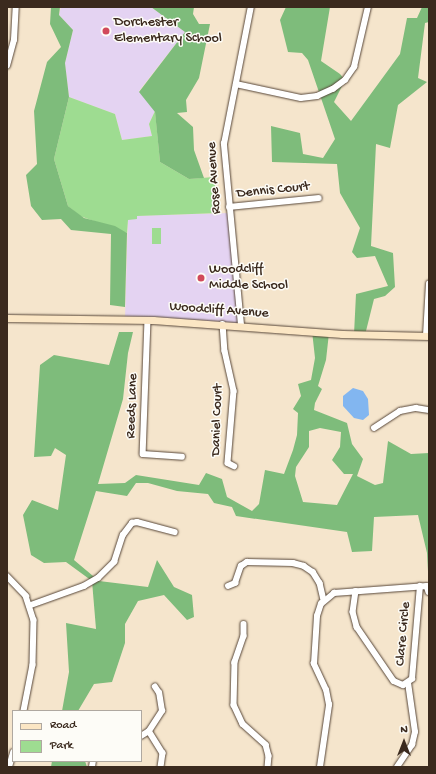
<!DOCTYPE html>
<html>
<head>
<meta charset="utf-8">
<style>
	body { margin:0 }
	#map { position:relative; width:436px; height:774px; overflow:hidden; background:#f5e5cc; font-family:"Gochi Hand",sans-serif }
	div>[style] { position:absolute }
	.built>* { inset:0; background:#e4d3f2 }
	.green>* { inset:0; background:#9edc91 }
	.forest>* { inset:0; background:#7ebc7b }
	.water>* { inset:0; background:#82b6f0 }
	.roads { filter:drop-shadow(0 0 1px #574638) drop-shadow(0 0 1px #574638) }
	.street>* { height:5.5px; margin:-2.75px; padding:0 2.75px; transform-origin:2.75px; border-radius:2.75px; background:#fff }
	.secondary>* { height:7px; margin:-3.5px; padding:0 3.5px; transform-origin:3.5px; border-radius:3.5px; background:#fbe6c4 }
	.dots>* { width:11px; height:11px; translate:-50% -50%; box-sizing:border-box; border:2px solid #fdfcf7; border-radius:50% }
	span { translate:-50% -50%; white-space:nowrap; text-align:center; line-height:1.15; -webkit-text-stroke:3px #fdfcf7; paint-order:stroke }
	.poi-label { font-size:14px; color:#3b2a1e }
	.left { translate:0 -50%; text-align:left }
	.street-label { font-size:14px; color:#3b2a1e }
	.frame { position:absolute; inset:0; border:8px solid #3b2a1e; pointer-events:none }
	.legend { position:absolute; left:12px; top:710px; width:130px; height:52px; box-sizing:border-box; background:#fdfcf7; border:1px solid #afa8a0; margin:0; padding:5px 7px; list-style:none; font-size:12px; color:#3b2a1e }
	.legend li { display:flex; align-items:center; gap:8px; height:20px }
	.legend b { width:20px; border:1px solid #afa8a0 }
	.north { position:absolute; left:384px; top:722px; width:40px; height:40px; -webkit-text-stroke:3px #fdfcf7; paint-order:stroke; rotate:0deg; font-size:11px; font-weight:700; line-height:16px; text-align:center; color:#3b2a1e }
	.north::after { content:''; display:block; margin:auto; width:14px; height:18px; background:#3b2a1e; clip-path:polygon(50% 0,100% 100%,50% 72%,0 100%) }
</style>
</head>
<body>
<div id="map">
	<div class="built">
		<i style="clip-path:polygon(61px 7px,151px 7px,185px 32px,139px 91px,155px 111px,149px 124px,152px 136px,122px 140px,115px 114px,69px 97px,65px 63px,73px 30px,59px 15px)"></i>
		<i style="clip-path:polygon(230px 213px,241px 325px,125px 319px,128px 216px)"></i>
	</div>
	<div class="green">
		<i style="clip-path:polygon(69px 97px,115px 114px,122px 140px,152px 136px,149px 124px,155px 111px,160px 162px,189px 179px,214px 177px,219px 213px,137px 216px,137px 219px,128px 220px,127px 233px,80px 216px,68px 206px,54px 159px)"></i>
		<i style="clip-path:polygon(152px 228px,161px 228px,161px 244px,152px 244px)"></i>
	</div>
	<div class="forest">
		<i style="clip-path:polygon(51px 7px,60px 7px,59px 15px,73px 30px,65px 63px,69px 97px,54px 159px,68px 206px,84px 218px,115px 226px,127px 233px,125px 307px,110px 305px,111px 234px,71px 230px,61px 219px,42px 220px,31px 206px,26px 175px,37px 164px,34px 111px,47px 62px,61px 47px,50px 24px)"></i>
		<i style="clip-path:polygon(151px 7px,194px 7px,193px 14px,199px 24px,210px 24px,199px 78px,186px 100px,187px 112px,177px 113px,193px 127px,194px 150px,204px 178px,189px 179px,160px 162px,155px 112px,139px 92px,185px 32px)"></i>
		<i style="clip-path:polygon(286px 7px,330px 7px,321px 61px,340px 74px,345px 80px,334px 102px,351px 121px,400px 54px,407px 18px,417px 18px,422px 7px,429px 7px,429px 22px,425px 23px,418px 78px,427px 82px,398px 105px,390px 148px,376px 144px,371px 246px,393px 253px,395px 287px,385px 296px,374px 299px,365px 335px,354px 334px,356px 294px,388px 286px,375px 256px,357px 258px,352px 252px,360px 228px,340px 193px,337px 164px,272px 162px,271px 126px,300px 133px,303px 154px,323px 158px,335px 139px,308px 60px,302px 53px,288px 52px,280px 20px)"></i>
		<i style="clip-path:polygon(evenodd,312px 331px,329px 333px,326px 360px,318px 386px,322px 389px,315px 403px,314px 410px,347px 423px,352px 444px,363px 459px,357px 476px,375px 485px,383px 483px,388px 441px,411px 454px,429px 453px,429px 590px,427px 553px,418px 515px,374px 517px,372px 551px,352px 552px,347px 532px,236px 516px,232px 507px,214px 503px,208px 494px,177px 491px,148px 483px,136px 483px,127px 496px,96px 491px,74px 560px,99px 581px,148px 587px,157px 560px,174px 587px,192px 595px,194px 617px,187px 620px,164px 595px,138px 601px,125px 624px,125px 643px,112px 682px,94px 684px,78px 711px,62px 711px,69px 672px,66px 623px,96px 629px,92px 581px,66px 562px,44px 563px,31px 555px,23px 515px,32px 500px,58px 510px,66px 455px,55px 448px,51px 456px,34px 457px,40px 365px,54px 355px,109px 365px,119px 332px,133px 332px,128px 353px,123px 399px,98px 484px,125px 483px,136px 475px,199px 485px,206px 473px,222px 479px,227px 497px,252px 511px,259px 504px,265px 470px,284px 474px,293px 450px,297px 435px,298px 413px,293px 409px,301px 396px,298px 384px,311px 380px,315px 358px,312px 331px,320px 428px,341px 432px,340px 447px,332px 460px,344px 474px,353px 474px,337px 505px,303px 502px,295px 476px,296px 467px,309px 447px,309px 431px,320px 428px)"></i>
		<i style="clip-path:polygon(52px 761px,85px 761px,87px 767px,51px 767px)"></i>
	</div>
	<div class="water">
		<i style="clip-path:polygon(353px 388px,363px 391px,368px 399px,369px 415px,363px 420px,354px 418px,343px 406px,343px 396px)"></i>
	</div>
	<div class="roads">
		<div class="street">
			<i style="left:7px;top:66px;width:27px;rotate:-75deg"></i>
			<i style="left:14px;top:40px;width:33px;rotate:-87deg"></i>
			<i style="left:236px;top:84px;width:66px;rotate:12.2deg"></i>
			<i style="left:301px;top:98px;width:16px;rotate:-7deg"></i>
			<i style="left:317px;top:96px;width:17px;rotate:-24deg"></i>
			<i style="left:333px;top:89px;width:15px;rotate:-37deg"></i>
			<i style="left:345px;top:80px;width:16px;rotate:-55deg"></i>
			<i style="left:354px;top:67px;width:62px;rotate:-76.9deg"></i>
			<i style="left:229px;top:207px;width:90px;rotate:-5.7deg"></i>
			<i style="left:148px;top:320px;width:134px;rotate:92.1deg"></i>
			<i style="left:143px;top:454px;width:39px;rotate:4deg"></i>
			<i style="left:223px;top:324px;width:27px;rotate:86deg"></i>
			<i style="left:225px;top:351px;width:41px;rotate:77.3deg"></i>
			<i style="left:234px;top:391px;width:72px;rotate:94.8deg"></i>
			<i style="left:228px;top:463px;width:7px;rotate:27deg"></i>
			<i style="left:241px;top:325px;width:182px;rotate:-95.4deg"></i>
			<i style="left:224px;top:144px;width:140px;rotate:-78.9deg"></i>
			<i style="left:426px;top:336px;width:52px;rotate:-86.7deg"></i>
			<i style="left:374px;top:428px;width:31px;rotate:-33deg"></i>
			<i style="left:400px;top:411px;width:16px;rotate:-11deg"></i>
			<i style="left:416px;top:408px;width:13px;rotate:9deg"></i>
			<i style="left:7px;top:576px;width:28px;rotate:46deg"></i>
			<i style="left:26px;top:596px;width:25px;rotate:72deg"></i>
			<i style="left:34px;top:620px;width:45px;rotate:91.3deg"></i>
			<i style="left:33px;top:665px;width:47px;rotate:101.1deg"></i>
			<i style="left:228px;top:586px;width:8px;rotate:-23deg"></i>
			<i style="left:235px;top:583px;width:18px;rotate:-71deg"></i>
			<i style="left:241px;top:566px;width:7px;rotate:-34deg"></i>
			<i style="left:247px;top:562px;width:46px;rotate:1.2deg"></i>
			<i style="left:293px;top:563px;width:11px;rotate:15deg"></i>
			<i style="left:304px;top:566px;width:11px;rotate:34deg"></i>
			<i style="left:313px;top:572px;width:13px;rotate:58deg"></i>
			<i style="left:320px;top:583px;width:17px;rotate:77deg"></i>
			<i style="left:356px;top:591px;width:21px;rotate:98deg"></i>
			<i style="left:353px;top:612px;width:16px;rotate:75deg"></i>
			<i style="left:357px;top:627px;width:65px;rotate:55.6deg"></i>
			<i style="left:394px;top:681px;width:10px;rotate:24deg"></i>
			<i style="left:403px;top:685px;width:11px;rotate:-34deg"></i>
			<i style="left:412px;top:679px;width:93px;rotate:-85.1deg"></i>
			<i style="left:31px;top:605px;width:56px;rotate:-19.7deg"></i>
			<i style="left:84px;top:586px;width:16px;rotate:-30deg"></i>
			<i style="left:98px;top:578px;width:23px;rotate:-45deg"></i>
			<i style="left:114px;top:562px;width:28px;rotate:-72deg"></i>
			<i style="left:123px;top:535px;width:15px;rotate:-53deg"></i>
			<i style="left:132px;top:523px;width:5px;rotate:-11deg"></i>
			<i style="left:137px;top:522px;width:39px;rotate:15deg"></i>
			<i style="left:244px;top:624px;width:12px;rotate:90deg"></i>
			<i style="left:244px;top:636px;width:28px;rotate:109deg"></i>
			<i style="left:235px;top:662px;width:43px;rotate:91.3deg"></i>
			<i style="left:234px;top:705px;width:21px;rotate:65deg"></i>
			<i style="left:243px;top:724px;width:31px;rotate:42deg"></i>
			<i style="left:266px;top:745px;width:11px;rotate:75deg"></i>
			<i style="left:269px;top:756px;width:11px;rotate:95deg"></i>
			<i style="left:149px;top:731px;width:26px;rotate:58deg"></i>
			<i style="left:163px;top:753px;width:14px;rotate:98deg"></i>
			<i style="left:141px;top:736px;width:9px;rotate:-32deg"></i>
			<i style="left:149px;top:731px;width:24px;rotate:-57deg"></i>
			<i style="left:162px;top:711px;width:18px;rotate:-99deg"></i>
			<i style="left:159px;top:693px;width:7px;rotate:-124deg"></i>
			<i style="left:9px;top:767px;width:15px;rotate:-74deg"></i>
			<i style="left:92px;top:767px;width:6px;rotate:-81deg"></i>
			<i style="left:320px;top:767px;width:63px;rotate:-81.7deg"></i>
			<i style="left:329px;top:705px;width:15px;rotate:-101deg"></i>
			<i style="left:326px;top:690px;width:29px;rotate:-115deg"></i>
			<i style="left:314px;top:664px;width:48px;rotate:-86.4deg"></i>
			<i style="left:317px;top:616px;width:13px;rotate:-72deg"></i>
			<i style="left:321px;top:604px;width:17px;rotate:-40deg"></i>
			<i style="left:334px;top:593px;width:93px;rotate:-4.3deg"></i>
			<i style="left:427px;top:586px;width:6px;rotate:72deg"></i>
			<i style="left:397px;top:767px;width:27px;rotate:-56deg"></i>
			<i style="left:412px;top:745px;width:13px;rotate:-77deg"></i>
			<i style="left:415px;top:732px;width:49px;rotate:-98.1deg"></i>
		</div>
		<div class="secondary">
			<i style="left:7px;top:318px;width:146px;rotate:0.8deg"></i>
			<i style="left:153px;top:320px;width:190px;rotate:4.2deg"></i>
			<i style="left:342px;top:334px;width:87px;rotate:1.3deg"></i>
		</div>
	</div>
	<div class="dots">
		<i style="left:106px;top:31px;background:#d1495b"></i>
		<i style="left:201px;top:278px;background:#d1495b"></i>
	</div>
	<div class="poi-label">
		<span class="left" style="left:114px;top:31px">Dorchester<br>Elementary School</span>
		<span class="left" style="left:209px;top:278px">Woodcliff<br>Middle School</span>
	</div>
	<div class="street-label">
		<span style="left:215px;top:178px;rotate:-94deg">Rose Avenue</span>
		<span style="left:273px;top:191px;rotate:-6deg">Dennis Court</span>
		<span style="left:219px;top:311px;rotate:4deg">Woodcliff Avenue</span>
		<span style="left:133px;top:406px;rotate:-88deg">Reeds Lane</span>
		<span style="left:218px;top:420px;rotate:-88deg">Daniel Court</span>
		<span style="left:404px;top:634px;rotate:-85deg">Clare Circle</span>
	</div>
	<div class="frame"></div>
	<ul class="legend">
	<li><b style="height:5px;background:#fbe6c4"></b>Road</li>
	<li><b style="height:11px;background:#9edc91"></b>Park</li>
	</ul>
	<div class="north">N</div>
</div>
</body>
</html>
